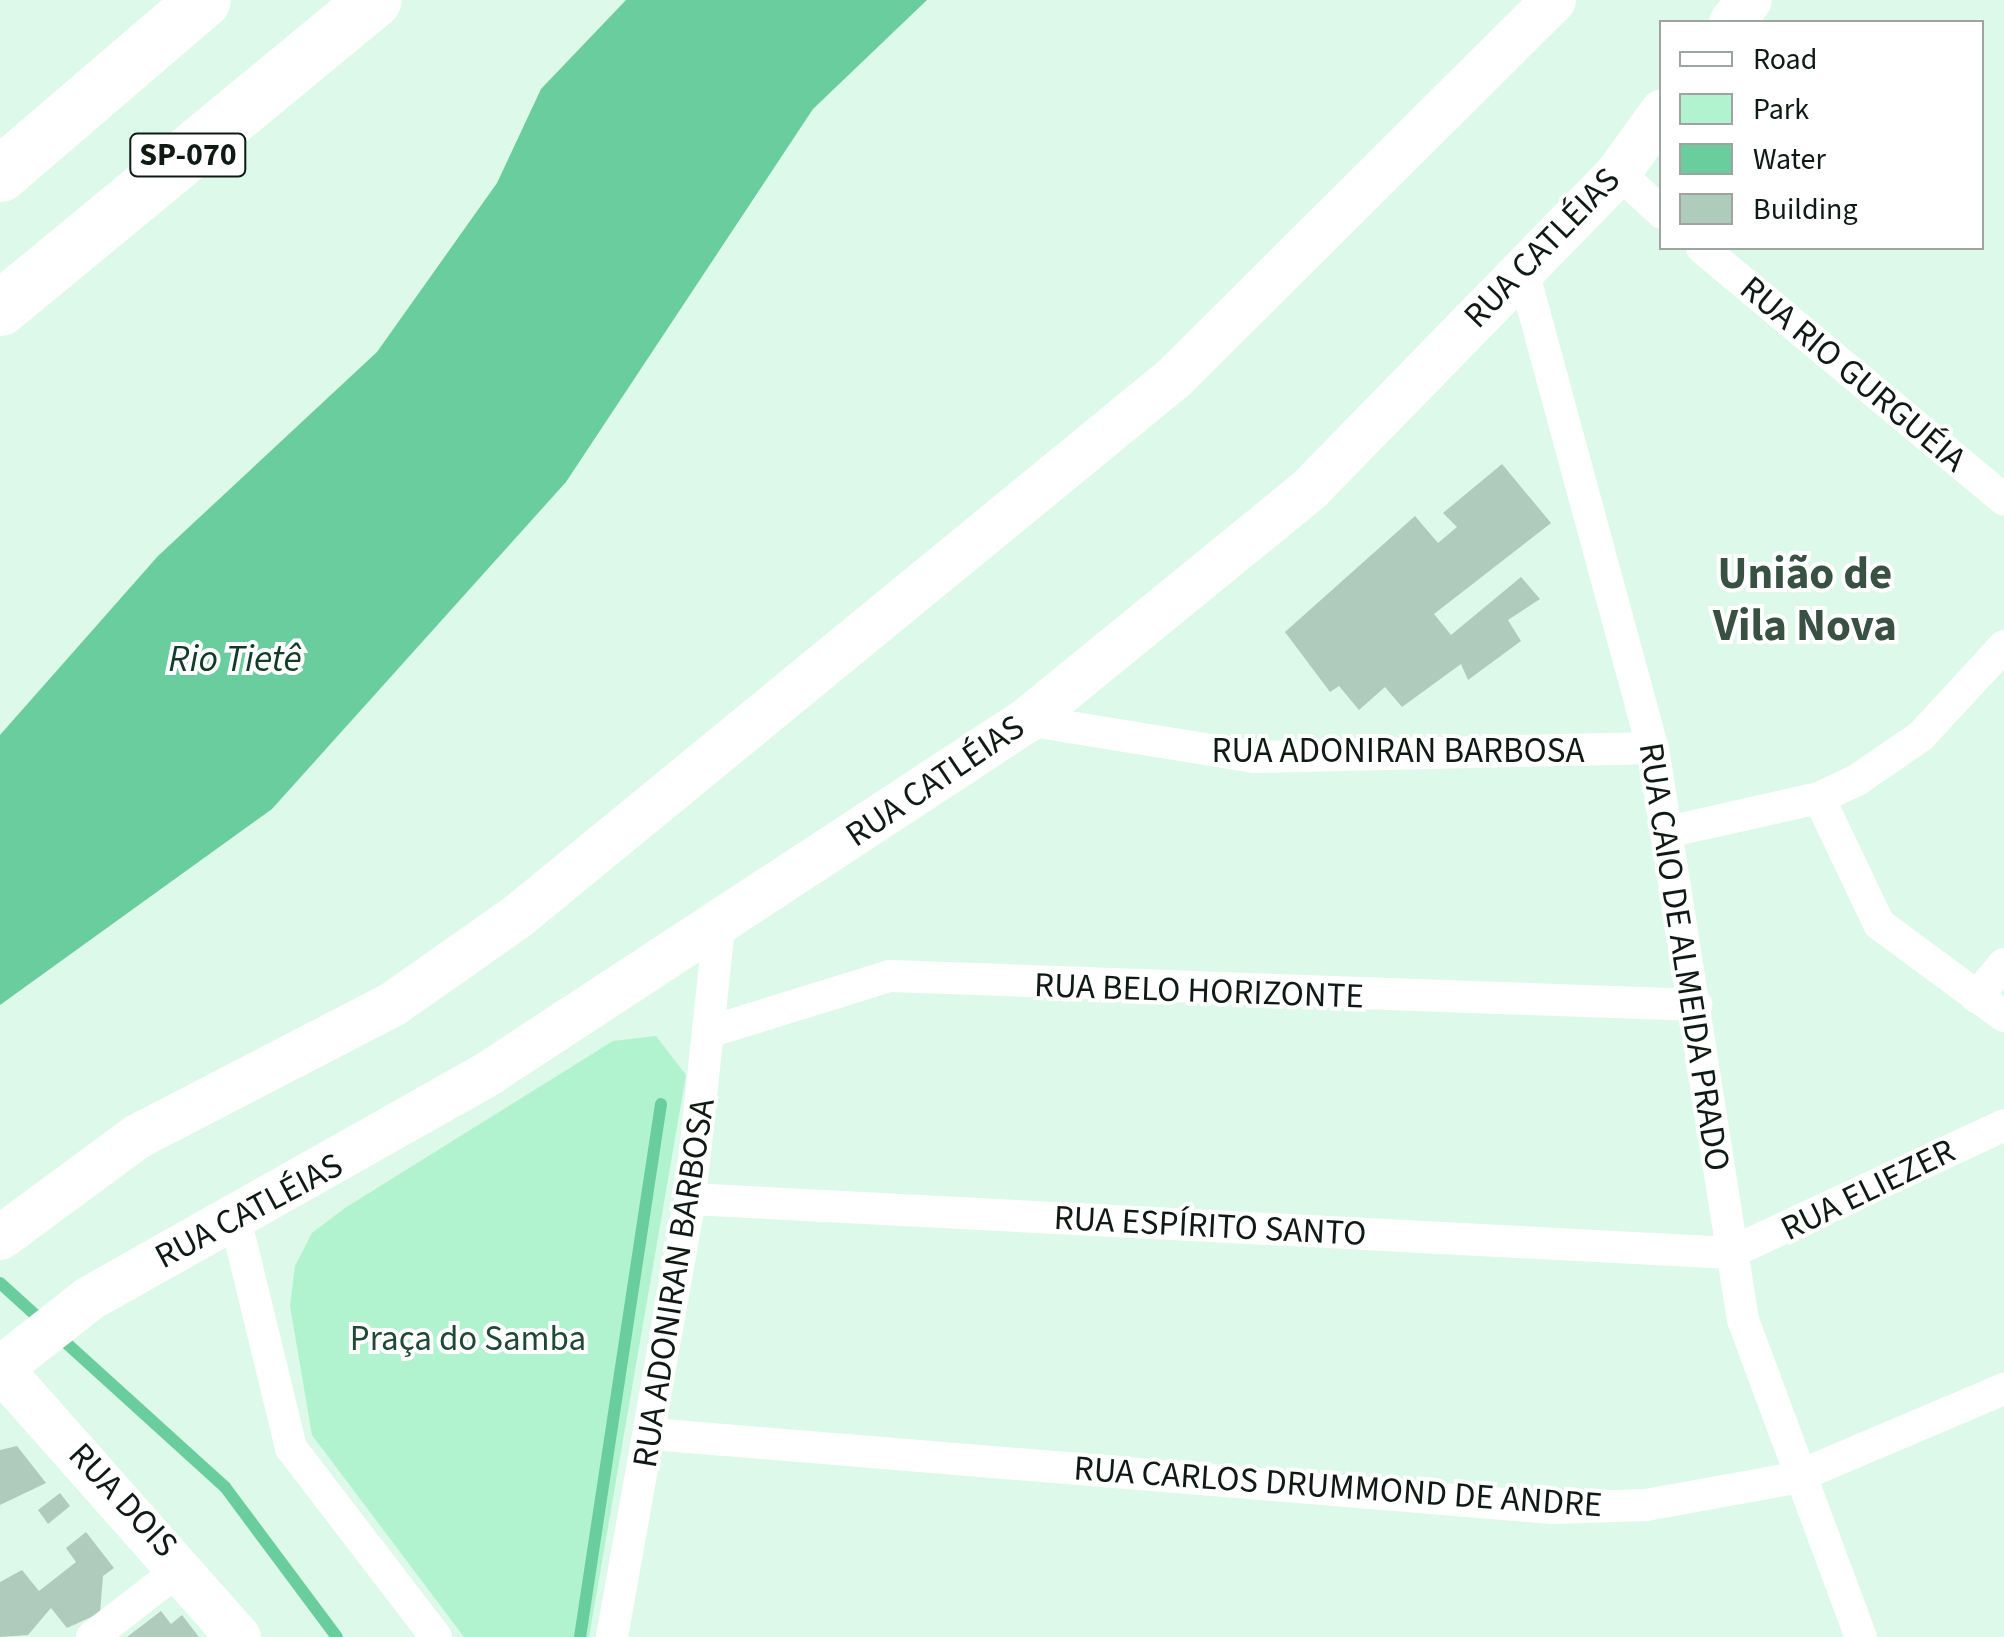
<!DOCTYPE html>
<html>
<head>
<meta charset="utf-8">
<style>
	body { margin:0 }
	#map { position:relative; width:2004px; height:1637px; overflow:hidden; background:#dcf9e9; font-family:"Source Sans 3",sans-serif }
	div>[style] { position:absolute }
	.green>* { inset:0; background:#b1f2cf }
	.water>* { inset:0; background:#6acd9d }
	.stream>* { height:12px; margin:-6px; padding:0 6px; transform-origin:6px; border-radius:6px; background:#6acd9d }
	.building>* { inset:0; background:#afcbbc }
	.street>* { height:32px; margin:-16px; padding:0 16px; transform-origin:16px; border-radius:16px; background:#fff }
	.secondary>* { height:45px; margin:-22.5px; padding:0 22.5px; transform-origin:22.5px; border-radius:22.5px; background:#fff }
	.highway>* { height:55px; margin:-27.5px; padding:0 27.5px; transform-origin:27.5px; border-radius:27.5px; background:#fff }
	span { translate:-50% -50%; white-space:nowrap; text-align:center; line-height:1.15; -webkit-text-stroke:8px #fff; paint-order:stroke }
	.shield-label span { padding:2px 8px; background:#fff; border:2px solid; border-radius:8px; -webkit-text-stroke-width:0 }
	.shield-label { font-size:32px; color:#0f1a14; font-weight:700 }
	.street-label { font-size:35px; color:#0f1a14 }
	.park-label { font-size:35px; color:#1f4935 }
	.water-label { font-size:38px; color:#113c29; font-style:italic }
	.district-label { font-size:45px; color:#385143; font-weight:700 }
	.legend { position:absolute; left:1659px; top:20px; width:325px; height:230px; box-sizing:border-box; background:#fff; border:2px solid #9fa3a1; margin:0; padding:12px 18px; list-style:none; font-size:30px; color:#0f1a14 }
	.legend li { display:flex; align-items:center; gap:20px; height:50px }
	.legend b { width:50px; border:2px solid #9fa3a1 }
</style>
</head>
<body>
<div id="map">
	<div class="green">
		<i style="clip-path:polygon(656px 1036px,686px 1075px,589px 1637px,464px 1637px,312px 1435px,290px 1306px,295px 1266px,312px 1233px,345px 1208px,613px 1041px)"></i>
	</div>
	<div class="water">
		<i style="clip-path:polygon(626px 0,927px 0,813px 109px,566px 482px,272px 809px,0 1005px,0 735px,158px 556px,377px 352px,497px 183px,541px 89px)"></i>
	</div>
	<div class="stream">
		<i style="left:0;top:1283px;width:304px;rotate:42.2deg"></i>
		<i style="left:225px;top:1487px;width:187px;rotate:53.3deg"></i>
		<i style="left:580px;top:1637px;width:539px;rotate:-81.36deg"></i>
	</div>
	<div class="building">
		<i style="clip-path:polygon(1502px 464px,1551px 523px,1434px 614px,1451px 635px,1521px 577px,1540px 599px,1508px 620px,1521px 641px,1468px 680px,1461px 664px,1402px 707px,1385px 687px,1359px 710px,1339px 686px,1330px 692px,1285px 632px,1415px 516px,1438px 543px,1457px 527px,1443px 513px)"></i>
		<i style="clip-path:polygon(17px 1446px,46px 1483px,0 1505px,0 1450px)"></i>
		<i style="clip-path:polygon(60px 1493px,70px 1506px,48px 1524px,38px 1510px)"></i>
		<i style="clip-path:polygon(86px 1532px,114px 1568px,103px 1576px,100px 1613px,67px 1628px,51px 1608px,28px 1635px,0 1637px,0 1582px,22px 1570px,39px 1591px,76px 1562px,66px 1548px)"></i>
		<i style="clip-path:polygon(161px 1611px,171px 1624px,182px 1615px,199px 1637px,127px 1637px)"></i>
	</div>
	<div class="street">
		<i style="left:1618px;top:172px;width:60px;rotate:43deg"></i>
		<i style="left:1702px;top:248px;width:393px;rotate:39.8deg"></i>
		<i style="left:1523px;top:271px;width:494px;rotate:74.8deg"></i>
		<i style="left:1653px;top:748px;width:579px;rotate:81.06deg"></i>
		<i style="left:1743px;top:1320px;width:338px;rotate:69.6deg"></i>
		<i style="left:1026px;top:720px;width:231px;rotate:9.2deg"></i>
		<i style="left:1254px;top:757px;width:399px;rotate:-1.3deg"></i>
		<i style="left:1819px;top:798px;width:140px;rotate:64.5deg"></i>
		<i style="left:1879px;top:924px;width:155px;rotate:36.4deg"></i>
		<i style="left:1667px;top:832px;width:156px;rotate:-12.6deg"></i>
		<i style="left:1819px;top:798px;width:42px;rotate:-25.3deg"></i>
		<i style="left:1857px;top:780px;width:78px;rotate:-34.5deg"></i>
		<i style="left:1921px;top:736px;width:122px;rotate:-47.3deg"></i>
		<i style="left:1976px;top:997px;width:43px;rotate:-49.7deg"></i>
		<i style="left:712px;top:1031px;width:186px;rotate:-17.2deg"></i>
		<i style="left:890px;top:976px;width:807px;rotate:2.06deg"></i>
		<i style="left:690px;top:1199px;width:1041px;rotate:2.97deg"></i>
		<i style="left:1730px;top:1253px;width:302px;rotate:-25deg"></i>
		<i style="left:235px;top:1218px;width:237px;rotate:76.3deg"></i>
		<i style="left:291px;top:1448px;width:238px;rotate:52.5deg"></i>
		<i style="left:652px;top:1434px;width:903px;rotate:4.7deg"></i>
		<i style="left:1552px;top:1508px;width:94px;rotate:-1.8deg"></i>
		<i style="left:1646px;top:1505px;width:150px;rotate:-10.3deg"></i>
		<i style="left:1794px;top:1478px;width:228px;rotate:-23deg"></i>
		<i style="left:92px;top:1637px;width:116px;rotate:-37.7deg"></i>
		<i style="left:612px;top:1637px;width:445px;rotate:-79.9deg"></i>
		<i style="left:690px;top:1199px;width:274px;rotate:-83.9deg"></i>
	</div>
	<div class="secondary">
		<i style="left:1731px;top:22px;width:28px;rotate:-51deg"></i>
		<i style="left:0;top:1237px;width:170px;rotate:-36.4deg"></i>
		<i style="left:137px;top:1136px;width:287px;rotate:-27.4deg"></i>
		<i style="left:392px;top:1004px;width:153px;rotate:-35.1deg"></i>
		<i style="left:517px;top:916px;width:848px;rotate:-39.36deg"></i>
		<i style="left:1173px;top:378px;width:536px;rotate:-44.85deg"></i>
		<i style="left:238px;top:1637px;width:359px;rotate:-131.5deg"></i>
		<i style="left:0;top:1368px;width:113px;rotate:-38.2deg"></i>
		<i style="left:89px;top:1298px;width:458px;rotate:-29.4deg"></i>
		<i style="left:488px;top:1073px;width:643px;rotate:-33.27deg"></i>
		<i style="left:1026px;top:720px;width:367px;rotate:-39.2deg"></i>
		<i style="left:1310px;top:488px;width:441px;rotate:-45.7deg"></i>
		<i style="left:1618px;top:172px;width:75px;rotate:-54.2deg"></i>
	</div>
	<div class="highway">
		<i style="left:0;top:174px;width:267px;rotate:-40.6deg"></i>
		<i style="left:0;top:308px;width:484px;rotate:-39.5deg"></i>
	</div>
	<div class="shield-label">
		<span style="left:188px;top:155px">SP-070</span>
	</div>
	<div class="street-label">
		<span style="left:1542px;top:248px;rotate:-46deg">RUA CATLÉIAS</span>
		<span style="left:1853px;top:374px;rotate:40deg">RUA RIO GURGUÉIA</span>
		<span style="left:1398px;top:751px">RUA ADONIRAN BARBOSA</span>
		<span style="left:935px;top:781px;rotate:-34deg">RUA CATLÉIAS</span>
		<span style="left:1684px;top:957px;rotate:81deg">RUA CAIO DE ALMEIDA PRADO</span>
		<span style="left:1199px;top:991px;rotate:2deg">RUA BELO HORIZONTE</span>
		<span style="left:1868px;top:1190px;rotate:-26deg">RUA ELIEZER</span>
		<span style="left:249px;top:1211px;rotate:-28deg">RUA CATLÉIAS</span>
		<span style="left:1210px;top:1226px;rotate:3deg">RUA ESPÍRITO SANTO</span>
		<span style="left:674px;top:1283px;rotate:-81deg">RUA ADONIRAN BARBOSA</span>
		<span style="left:1338px;top:1487px;rotate:4deg">RUA CARLOS DRUMMOND DE ANDRE</span>
		<span style="left:123px;top:1500px;rotate:47deg">RUA DOIS</span>
	</div>
	<div class="park-label">
		<span style="left:468px;top:1339px">Praça do Samba</span>
	</div>
	<div class="water-label">
		<span style="left:235px;top:660px">Rio Tietê</span>
	</div>
	<div class="district-label">
		<span style="left:1805px;top:601px">União de<br>Vila Nova</span>
	</div>
	<ul class="legend">
	<li><b style="height:12px;background:#fff"></b>Road</li>
	<li><b style="height:28px;background:#b1f2cf"></b>Park</li>
	<li><b style="height:28px;background:#6acd9d"></b>Water</li>
	<li><b style="height:28px;background:#afcbbc"></b>Building</li>
	</ul>
</div>
</body>
</html>
